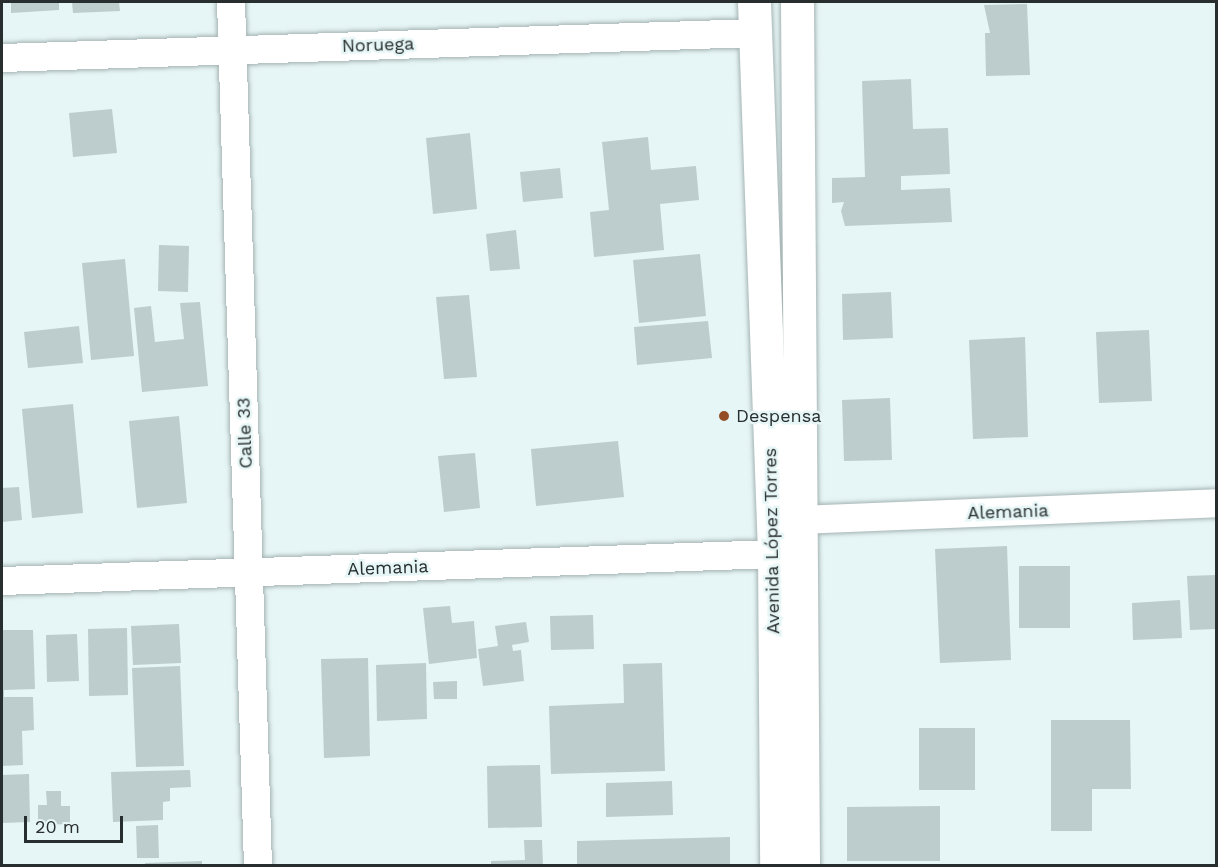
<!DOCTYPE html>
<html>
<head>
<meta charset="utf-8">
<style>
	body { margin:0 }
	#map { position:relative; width:1218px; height:867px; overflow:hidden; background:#e6f5f5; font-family:"Work Sans",sans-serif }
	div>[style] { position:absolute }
	.building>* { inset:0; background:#bdcccc }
	.roads { filter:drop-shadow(0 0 2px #a5b3b3) drop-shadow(0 0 2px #a5b3b3) }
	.minor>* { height:28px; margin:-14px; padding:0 14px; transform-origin:14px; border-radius:14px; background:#fff }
	.secondary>* { height:33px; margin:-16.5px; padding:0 16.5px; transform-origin:16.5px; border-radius:16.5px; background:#fff }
	.dots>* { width:16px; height:16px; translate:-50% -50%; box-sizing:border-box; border:3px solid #e6f5f5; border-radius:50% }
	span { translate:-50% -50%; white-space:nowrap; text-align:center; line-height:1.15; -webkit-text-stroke:5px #e6f5f5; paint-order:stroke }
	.street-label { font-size:18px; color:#282e2e }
	.poi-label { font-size:18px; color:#282e2e }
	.left { translate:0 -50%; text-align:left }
	.frame { position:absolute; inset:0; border:3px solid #282e2e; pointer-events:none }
	.scale { position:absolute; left:24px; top:816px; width:99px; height:27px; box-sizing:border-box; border:3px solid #282e2e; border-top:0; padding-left:8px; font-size:18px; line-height:21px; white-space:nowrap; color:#282e2e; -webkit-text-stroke:4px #e6f5f5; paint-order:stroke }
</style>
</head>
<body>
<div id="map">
	<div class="building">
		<i style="clip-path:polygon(11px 2px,59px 2px,59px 10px,11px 13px)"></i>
		<i style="clip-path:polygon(72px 2px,119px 2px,120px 11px,73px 13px)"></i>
		<i style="clip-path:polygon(1027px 4px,1030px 75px,986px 76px,985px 33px,990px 33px,984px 5px)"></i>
		<i style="clip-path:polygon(911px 79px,913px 129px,948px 128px,950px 174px,901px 176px,901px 190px,950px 188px,952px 222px,845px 226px,841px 211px,844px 202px,832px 203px,832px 178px,865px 177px,862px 81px)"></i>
		<i style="clip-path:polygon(112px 109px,117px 153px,73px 157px,69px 113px)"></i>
		<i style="clip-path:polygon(470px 133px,477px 209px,433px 214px,426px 138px)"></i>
		<i style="clip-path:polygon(648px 137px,651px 170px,696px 166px,699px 200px,660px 204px,664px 250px,594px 257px,590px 212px,609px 210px,602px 142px)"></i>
		<i style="clip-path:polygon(560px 168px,563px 198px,523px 202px,520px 172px)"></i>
		<i style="clip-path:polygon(516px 230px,520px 269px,490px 271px,486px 234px)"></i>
		<i style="clip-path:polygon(159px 245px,189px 246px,188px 292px,158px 291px)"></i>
		<i style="clip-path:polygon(700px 254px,706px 316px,639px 323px,633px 260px)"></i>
		<i style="clip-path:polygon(125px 259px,134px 356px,91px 360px,82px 263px)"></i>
		<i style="clip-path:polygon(891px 292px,893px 338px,843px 340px,842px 294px)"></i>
		<i style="clip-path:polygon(469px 295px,477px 377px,444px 379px,436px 297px)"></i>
		<i style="clip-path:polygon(200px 302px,208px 386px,142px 392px,134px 308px,151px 306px,155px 342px,184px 339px,180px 303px)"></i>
		<i style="clip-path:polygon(708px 321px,712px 358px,637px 365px,634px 327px)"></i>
		<i style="clip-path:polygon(79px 326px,83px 363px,28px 368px,24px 332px)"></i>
		<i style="clip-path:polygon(1149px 330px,1152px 401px,1099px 403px,1096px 332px)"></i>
		<i style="clip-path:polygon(1025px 337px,1028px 437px,973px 439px,969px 340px)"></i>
		<i style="clip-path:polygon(890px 398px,892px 460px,844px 461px,842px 400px)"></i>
		<i style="clip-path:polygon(73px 404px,83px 513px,32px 518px,22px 409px)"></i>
		<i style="clip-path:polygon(179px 416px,187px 503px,137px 508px,129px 421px)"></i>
		<i style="clip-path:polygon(618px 441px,624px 497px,536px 506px,531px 449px)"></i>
		<i style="clip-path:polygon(475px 453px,480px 508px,444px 512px,438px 456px)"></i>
		<i style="clip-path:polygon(19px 487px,22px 520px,2px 522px,2px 488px)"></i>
		<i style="clip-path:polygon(1007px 546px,1011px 660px,940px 663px,935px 549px)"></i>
		<i style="clip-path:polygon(1019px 566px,1070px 566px,1070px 628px,1019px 628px)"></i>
		<i style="clip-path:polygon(1215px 575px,1216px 629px,1190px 630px,1187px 576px)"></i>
		<i style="clip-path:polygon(1180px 600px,1182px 638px,1133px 640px,1132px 603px)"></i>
		<i style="clip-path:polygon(450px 606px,452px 623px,474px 621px,477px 658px,429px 664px,423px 608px)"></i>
		<i style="clip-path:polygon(593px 615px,594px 649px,551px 650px,550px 616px)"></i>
		<i style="clip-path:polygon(526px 622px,529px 642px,512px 645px,513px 651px,521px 650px,524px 681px,483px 686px,478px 649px,498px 646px,495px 626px)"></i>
		<i style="clip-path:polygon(179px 624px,181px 663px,133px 665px,131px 626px)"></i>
		<i style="clip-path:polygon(127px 628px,128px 695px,89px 696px,88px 629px)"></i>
		<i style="clip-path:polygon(2px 630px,33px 630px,35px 689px,4px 690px,4px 697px,33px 697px,34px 730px,22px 731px,23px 765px,2px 766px)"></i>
		<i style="clip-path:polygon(77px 634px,79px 681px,47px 682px,46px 635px)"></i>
		<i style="clip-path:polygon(368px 658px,370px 756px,324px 758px,321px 659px)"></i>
		<i style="clip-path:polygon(426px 663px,427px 719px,377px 721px,376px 665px)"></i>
		<i style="clip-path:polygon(662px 663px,665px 771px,551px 774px,549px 706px,624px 703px,623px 664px)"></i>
		<i style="clip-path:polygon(180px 666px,184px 766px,136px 767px,132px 668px)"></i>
		<i style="clip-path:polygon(457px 681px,457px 699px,434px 699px,433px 682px)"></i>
		<i style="clip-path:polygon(1051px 720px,1130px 720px,1131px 789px,1092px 789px,1092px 831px,1051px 831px)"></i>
		<i style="clip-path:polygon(919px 728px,975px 728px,975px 790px,919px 790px)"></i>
		<i style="clip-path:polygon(540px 765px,542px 827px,488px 828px,487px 766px)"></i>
		<i style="clip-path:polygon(190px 770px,191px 787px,170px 788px,170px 801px,163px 802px,163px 820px,113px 822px,111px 772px)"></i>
		<i style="clip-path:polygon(29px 774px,30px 822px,2px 823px,2px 775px)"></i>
		<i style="clip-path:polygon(672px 781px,673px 815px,606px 817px,606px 783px)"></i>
		<i style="clip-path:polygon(46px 791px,61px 791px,61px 806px,70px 806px,70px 824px,38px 825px,38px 805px,47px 805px)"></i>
		<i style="clip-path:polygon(940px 806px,940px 861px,847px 861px,847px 807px)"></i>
		<i style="clip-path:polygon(158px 825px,159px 858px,137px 858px,136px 826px)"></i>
		<i style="clip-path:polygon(730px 837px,730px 866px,577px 866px,577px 841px)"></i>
		<i style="clip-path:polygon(524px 840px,542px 840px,543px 866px,491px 866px,491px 861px,525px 860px)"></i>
		<i style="clip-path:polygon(202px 861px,202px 866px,145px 866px,145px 863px)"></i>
	</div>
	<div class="roads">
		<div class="minor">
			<i style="left:231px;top:2px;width:864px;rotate:88.21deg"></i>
			<i style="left:2px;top:58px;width:753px;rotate:-1.9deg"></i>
			<i style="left:800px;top:520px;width:416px;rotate:-2.3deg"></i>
			<i style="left:2px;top:581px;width:772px;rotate:-2deg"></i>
		</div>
		<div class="secondary">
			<i style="left:754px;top:2px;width:552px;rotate:87.92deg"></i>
			<i style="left:774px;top:554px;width:312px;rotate:89.6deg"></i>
			<i style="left:797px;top:2px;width:864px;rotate:89.6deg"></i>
		</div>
	</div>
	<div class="dots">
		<i style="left:724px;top:416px;background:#944e25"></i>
	</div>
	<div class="street-label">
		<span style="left:378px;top:45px;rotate:-2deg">Noruega</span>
		<span style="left:245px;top:433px;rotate:-92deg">Calle 33</span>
		<span style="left:1008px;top:512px;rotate:-2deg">Alemania</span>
		<span style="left:772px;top:541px;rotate:-91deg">Avenida López Torres</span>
		<span style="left:388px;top:568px;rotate:-2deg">Alemania</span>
	</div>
	<div class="poi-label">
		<span class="left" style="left:736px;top:416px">Despensa</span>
	</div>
	<div class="frame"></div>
	<div class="scale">20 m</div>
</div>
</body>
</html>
